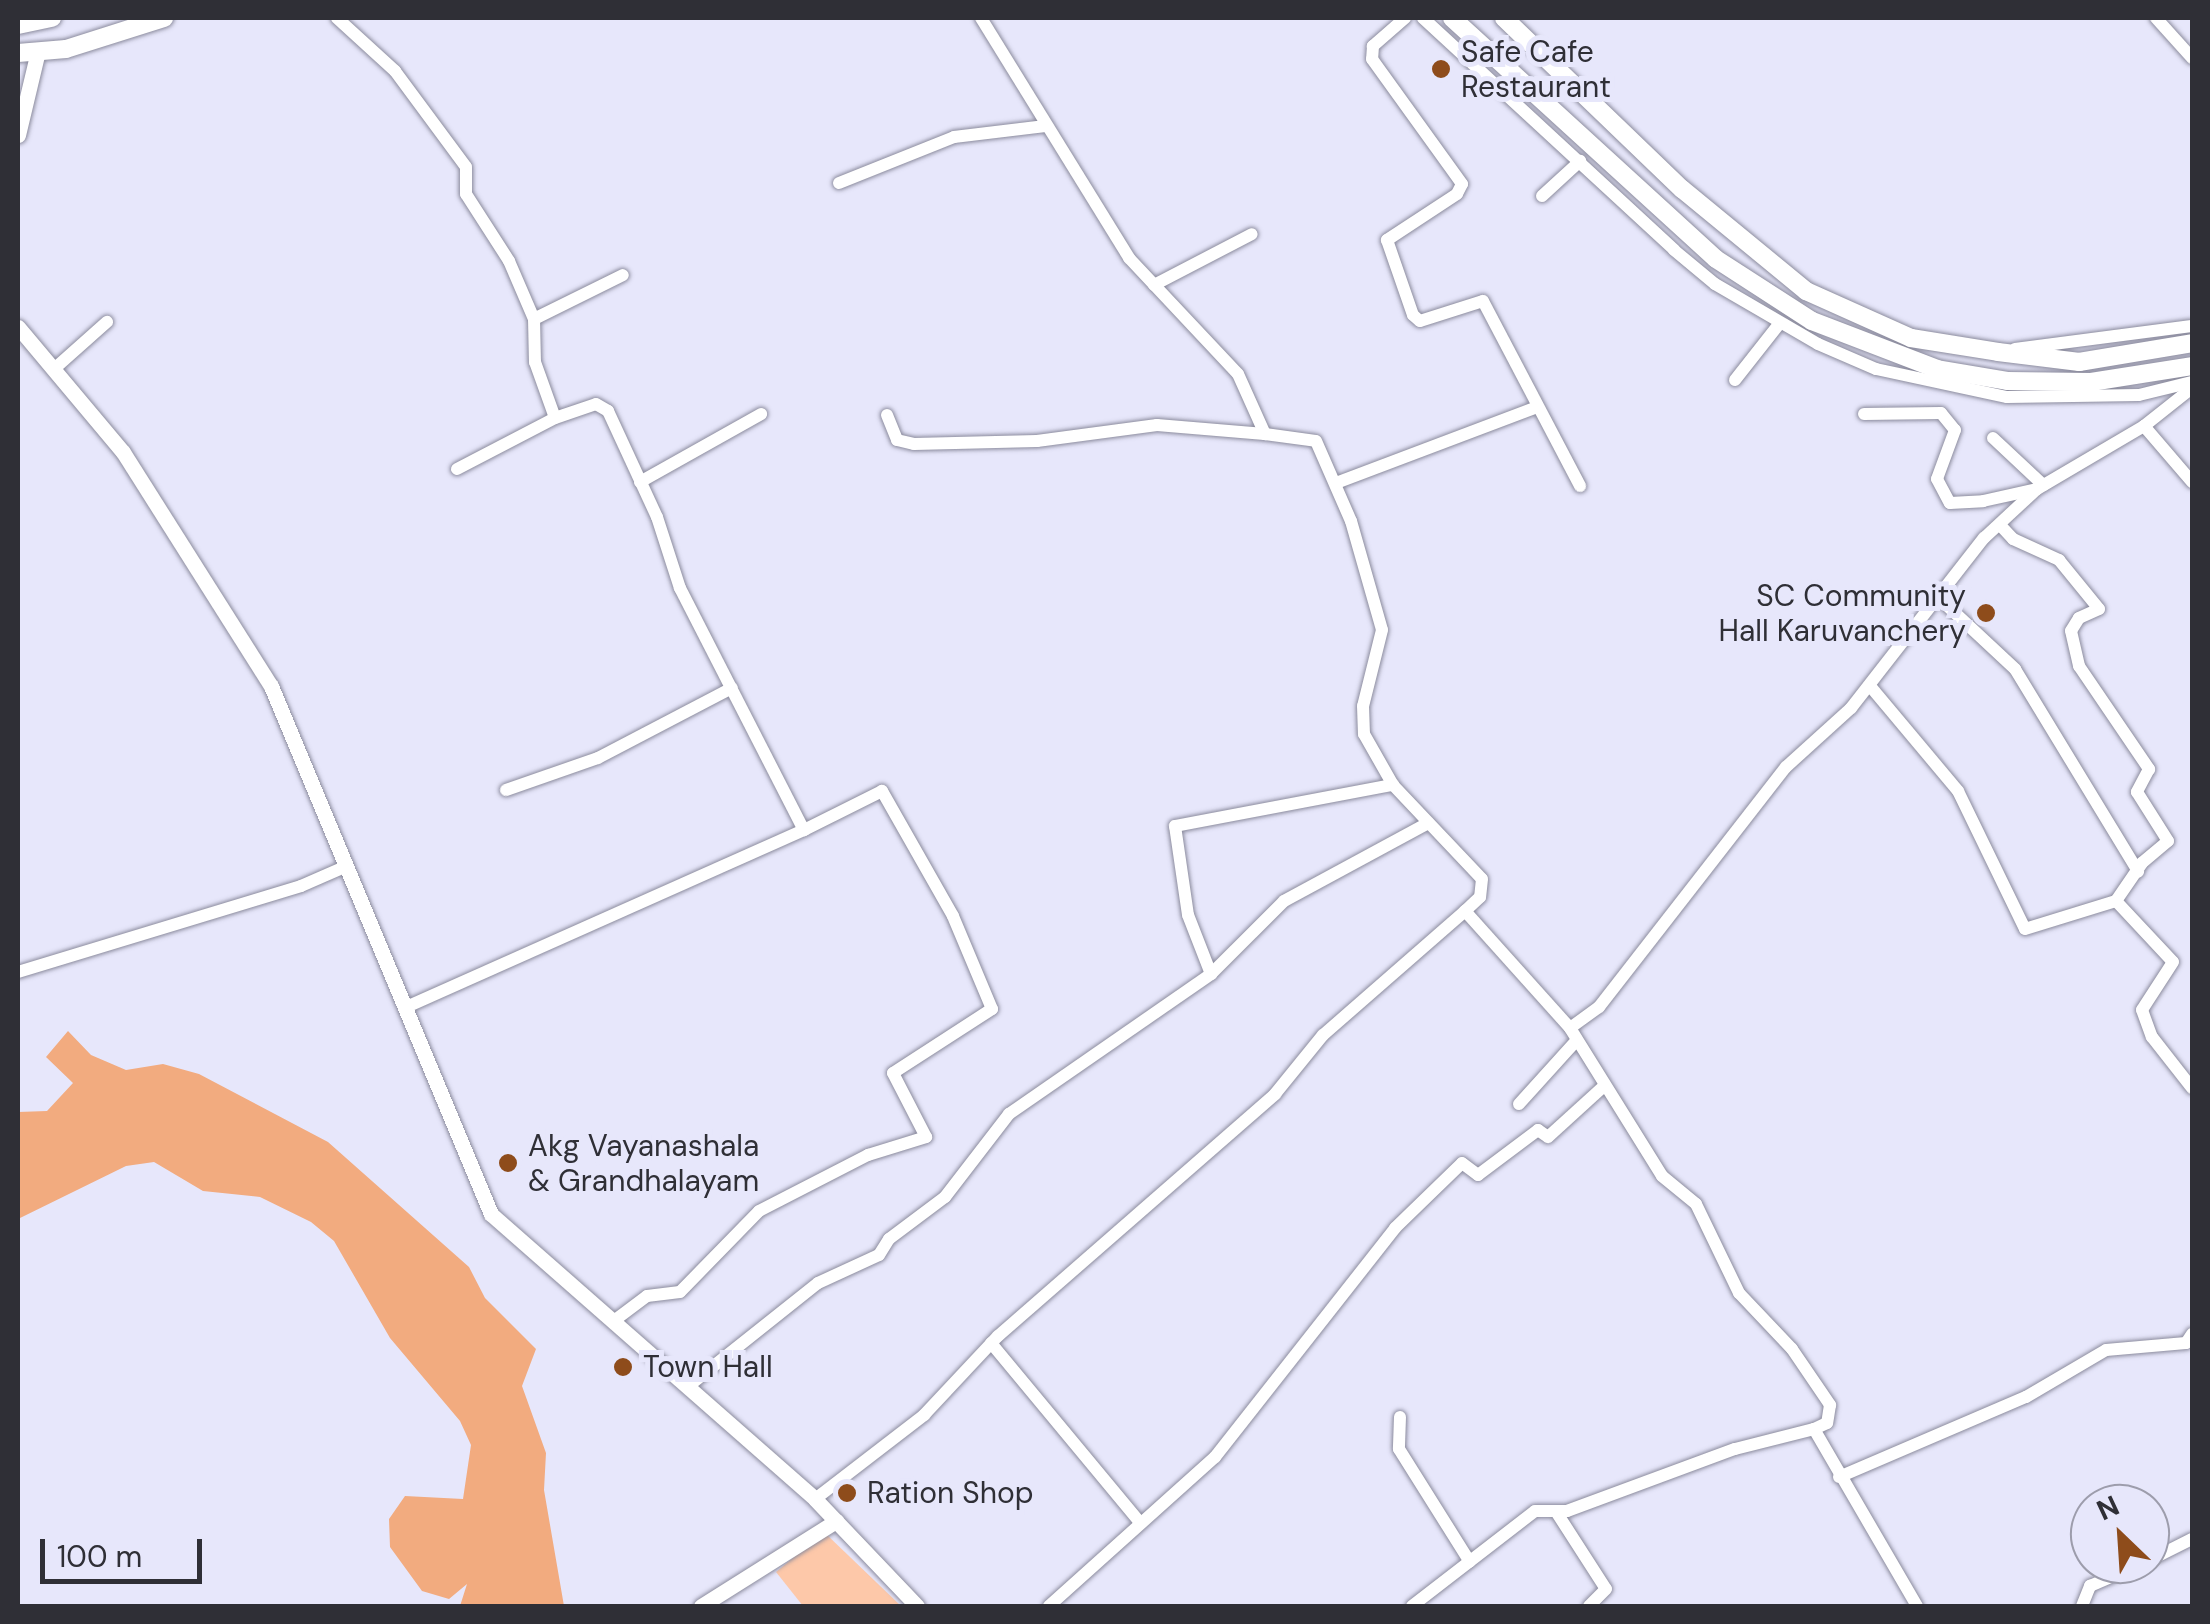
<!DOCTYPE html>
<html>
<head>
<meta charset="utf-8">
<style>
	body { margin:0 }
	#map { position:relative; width:2210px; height:1624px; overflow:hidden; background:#e7e7fb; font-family:"DM Sans",sans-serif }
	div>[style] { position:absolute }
	.green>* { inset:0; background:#fdc8a9 }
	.water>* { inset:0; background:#f2ab7f }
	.roads { filter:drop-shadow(0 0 2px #8b8b9d) drop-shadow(0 0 2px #8b8b9d) }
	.minor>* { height:12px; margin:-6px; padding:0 6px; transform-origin:6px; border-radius:6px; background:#fff }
	.major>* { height:15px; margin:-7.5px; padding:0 7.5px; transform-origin:7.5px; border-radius:7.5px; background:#fff }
	.highway>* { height:18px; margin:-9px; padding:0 9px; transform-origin:9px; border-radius:9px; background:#fff }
	.dots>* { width:28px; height:28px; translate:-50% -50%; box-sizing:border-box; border:5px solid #e7e7fb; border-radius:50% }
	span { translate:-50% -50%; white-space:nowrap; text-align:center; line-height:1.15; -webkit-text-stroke:10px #e7e7fb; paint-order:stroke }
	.poi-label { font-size:30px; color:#2f2f36 }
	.left { translate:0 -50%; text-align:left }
	.right { translate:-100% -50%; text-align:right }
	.frame { position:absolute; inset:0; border:20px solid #2f2f36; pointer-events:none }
	.north { position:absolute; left:2070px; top:1484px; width:100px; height:100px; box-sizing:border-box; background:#e7e7fb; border:2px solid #9d9dac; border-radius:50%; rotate:335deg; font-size:28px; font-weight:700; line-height:40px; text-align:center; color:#2f2f36 }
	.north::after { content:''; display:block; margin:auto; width:35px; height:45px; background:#8e4c1b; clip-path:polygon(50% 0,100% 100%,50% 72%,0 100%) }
	.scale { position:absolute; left:40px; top:1539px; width:162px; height:45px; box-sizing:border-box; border:5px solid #2f2f36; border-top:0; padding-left:12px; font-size:30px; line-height:35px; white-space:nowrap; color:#2f2f36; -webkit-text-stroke:8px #e7e7fb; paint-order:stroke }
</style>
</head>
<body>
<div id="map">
	<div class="green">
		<i style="clip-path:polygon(824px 1532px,901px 1606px,803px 1606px,776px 1572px)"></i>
	</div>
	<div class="water">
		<i style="clip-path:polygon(68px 1031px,91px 1055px,126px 1070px,163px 1064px,199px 1074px,328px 1142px,469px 1267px,485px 1298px,536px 1349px,522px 1386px,546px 1453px,544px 1490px,564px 1606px,460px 1606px,467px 1584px,449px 1599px,422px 1591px,390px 1547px,389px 1519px,405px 1496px,463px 1499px,471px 1445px,460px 1421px,390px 1338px,334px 1241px,311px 1222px,260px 1197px,203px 1191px,154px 1162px,126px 1166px,18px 1219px,18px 1112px,47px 1111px,73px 1083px,46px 1057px)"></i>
	</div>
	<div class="roads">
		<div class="minor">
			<i style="left:337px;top:18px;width:79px;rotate:42.4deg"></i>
			<i style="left:395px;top:71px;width:119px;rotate:53.5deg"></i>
			<i style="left:466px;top:167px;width:27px;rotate:90deg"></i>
			<i style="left:466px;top:194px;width:80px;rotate:57.3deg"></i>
			<i style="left:509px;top:261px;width:63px;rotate:66.7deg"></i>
			<i style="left:534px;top:319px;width:43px;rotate:88.7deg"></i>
			<i style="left:535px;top:362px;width:59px;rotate:70.3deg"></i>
			<i style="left:555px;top:418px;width:43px;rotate:-18.9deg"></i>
			<i style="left:596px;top:404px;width:14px;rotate:30deg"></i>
			<i style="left:608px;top:411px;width:117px;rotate:65.2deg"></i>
			<i style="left:657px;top:517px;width:75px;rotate:72.1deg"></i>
			<i style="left:680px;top:588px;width:272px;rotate:62.9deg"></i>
			<i style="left:804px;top:830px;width:436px;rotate:156deg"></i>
			<i style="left:981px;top:18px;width:282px;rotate:58.3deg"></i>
			<i style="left:1129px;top:258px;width:159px;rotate:46.8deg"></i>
			<i style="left:1238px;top:374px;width:66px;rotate:65.8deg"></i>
			<i style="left:1265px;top:434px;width:51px;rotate:7.8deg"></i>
			<i style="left:1316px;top:441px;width:87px;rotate:66.4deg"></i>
			<i style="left:1351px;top:521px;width:113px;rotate:74.1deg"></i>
			<i style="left:1382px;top:630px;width:78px;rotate:104deg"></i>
			<i style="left:1363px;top:706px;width:28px;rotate:88deg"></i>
			<i style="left:1364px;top:734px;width:59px;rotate:60.4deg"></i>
			<i style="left:1393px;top:785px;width:129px;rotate:46.6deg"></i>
			<i style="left:1482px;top:879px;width:18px;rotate:96deg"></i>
			<i style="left:1480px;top:897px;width:21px;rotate:137deg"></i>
			<i style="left:1465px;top:911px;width:157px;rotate:48.1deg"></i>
			<i style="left:1570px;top:1028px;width:174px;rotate:58.1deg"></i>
			<i style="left:1662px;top:1176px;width:44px;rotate:39.5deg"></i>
			<i style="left:1696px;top:1204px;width:99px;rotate:64.2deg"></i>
			<i style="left:1739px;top:1293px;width:77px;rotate:46.6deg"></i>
			<i style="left:1792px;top:1349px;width:68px;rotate:55.8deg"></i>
			<i style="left:1830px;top:1405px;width:18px;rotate:99deg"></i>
			<i style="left:1827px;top:1423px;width:14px;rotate:155deg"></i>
			<i style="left:1814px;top:1429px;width:205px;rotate:59.8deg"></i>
			<i style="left:1405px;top:18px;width:43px;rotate:138.8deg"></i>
			<i style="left:1373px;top:46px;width:13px;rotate:94deg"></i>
			<i style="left:1372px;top:59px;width:154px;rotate:54.2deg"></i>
			<i style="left:1462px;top:184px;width:11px;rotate:117deg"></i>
			<i style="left:1457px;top:194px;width:84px;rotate:146.7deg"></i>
			<i style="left:1387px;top:240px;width:79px;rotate:70.9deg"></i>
			<i style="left:1413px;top:315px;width:9px;rotate:41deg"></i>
			<i style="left:1420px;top:321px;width:66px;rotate:-17.6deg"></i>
			<i style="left:1483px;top:301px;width:209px;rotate:62.3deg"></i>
			<i style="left:1423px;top:18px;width:342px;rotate:42.7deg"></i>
			<i style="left:1674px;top:250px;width:53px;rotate:39.7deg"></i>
			<i style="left:1715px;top:284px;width:119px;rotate:30.2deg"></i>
			<i style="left:1818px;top:344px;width:63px;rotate:23.3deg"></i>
			<i style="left:1876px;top:369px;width:134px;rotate:12.1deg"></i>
			<i style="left:2007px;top:397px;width:132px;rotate:-0.9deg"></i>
			<i style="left:2139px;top:395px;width:55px;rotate:-13.8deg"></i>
			<i style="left:2156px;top:18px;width:54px;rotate:48deg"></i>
			<i style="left:839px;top:183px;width:124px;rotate:-21.8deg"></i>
			<i style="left:954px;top:137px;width:92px;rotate:-6.9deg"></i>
			<i style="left:1542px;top:196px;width:52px;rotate:-42.6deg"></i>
			<i style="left:1154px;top:285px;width:110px;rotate:-27.5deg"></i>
			<i style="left:534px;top:319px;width:99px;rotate:-26.3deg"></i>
			<i style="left:2015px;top:349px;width:178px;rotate:-7.4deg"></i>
			<i style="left:54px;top:369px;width:71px;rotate:-41.6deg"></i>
			<i style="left:1735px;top:380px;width:71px;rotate:-51.8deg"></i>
			<i style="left:1864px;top:414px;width:77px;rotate:-0.7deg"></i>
			<i style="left:1941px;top:413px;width:22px;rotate:51deg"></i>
			<i style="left:1955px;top:430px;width:52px;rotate:110.2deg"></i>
			<i style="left:1937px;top:479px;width:27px;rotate:62deg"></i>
			<i style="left:1950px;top:503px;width:33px;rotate:-3deg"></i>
			<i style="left:1983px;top:501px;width:55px;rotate:-12.5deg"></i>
			<i style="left:2037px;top:489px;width:124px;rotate:-30.5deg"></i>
			<i style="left:2144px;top:426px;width:61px;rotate:-38.4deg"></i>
			<i style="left:887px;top:415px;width:27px;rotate:68deg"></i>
			<i style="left:897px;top:440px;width:17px;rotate:13deg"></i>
			<i style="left:914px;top:444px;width:123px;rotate:-1.4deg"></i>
			<i style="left:1037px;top:441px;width:121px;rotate:-7.6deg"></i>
			<i style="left:1157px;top:425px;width:108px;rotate:4.8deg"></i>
			<i style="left:2144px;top:426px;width:74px;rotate:49.4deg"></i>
			<i style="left:1993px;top:438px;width:69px;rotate:43.2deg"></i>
			<i style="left:457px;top:469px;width:110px;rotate:-27.5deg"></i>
			<i style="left:640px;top:482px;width:139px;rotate:-29.3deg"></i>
			<i style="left:1336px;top:483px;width:213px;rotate:-20.7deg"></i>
			<i style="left:2000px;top:525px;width:19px;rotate:47deg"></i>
			<i style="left:2013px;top:539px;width:51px;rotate:24.5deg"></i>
			<i style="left:2059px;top:560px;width:63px;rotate:50.8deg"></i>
			<i style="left:2099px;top:609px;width:22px;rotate:156deg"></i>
			<i style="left:2079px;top:618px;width:15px;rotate:122deg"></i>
			<i style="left:2071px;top:631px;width:36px;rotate:77deg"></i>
			<i style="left:2079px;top:666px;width:125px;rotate:55.8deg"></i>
			<i style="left:2149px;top:769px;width:26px;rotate:118deg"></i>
			<i style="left:2137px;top:792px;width:58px;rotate:57.7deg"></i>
			<i style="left:2168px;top:841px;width:34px;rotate:140deg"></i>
			<i style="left:2142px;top:863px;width:46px;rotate:124.4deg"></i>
			<i style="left:2116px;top:901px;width:83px;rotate:46.9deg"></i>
			<i style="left:2173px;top:962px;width:57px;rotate:122.9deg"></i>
			<i style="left:2142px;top:1010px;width:29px;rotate:70deg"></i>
			<i style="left:2152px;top:1037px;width:65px;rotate:51.9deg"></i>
			<i style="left:1940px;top:599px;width:103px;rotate:43deg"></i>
			<i style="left:2015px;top:669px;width:237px;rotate:58.7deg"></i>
			<i style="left:1870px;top:686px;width:137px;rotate:50deg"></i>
			<i style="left:1958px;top:791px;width:153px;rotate:64.1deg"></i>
			<i style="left:2025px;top:929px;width:95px;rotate:-17.1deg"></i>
			<i style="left:506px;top:790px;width:97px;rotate:-19.2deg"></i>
			<i style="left:598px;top:758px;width:151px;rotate:-27.6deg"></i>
			<i style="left:18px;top:972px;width:296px;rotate:-16.9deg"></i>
			<i style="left:301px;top:886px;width:50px;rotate:-23.5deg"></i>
			<i style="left:1211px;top:974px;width:63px;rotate:-111.3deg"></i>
			<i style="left:1188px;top:915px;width:90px;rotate:-98.3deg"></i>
			<i style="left:1175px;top:826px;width:222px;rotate:-10.7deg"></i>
			<i style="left:1570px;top:1028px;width:36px;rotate:-36deg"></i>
			<i style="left:1599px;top:1007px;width:304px;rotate:-52.1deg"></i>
			<i style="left:1786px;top:767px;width:88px;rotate:-42.2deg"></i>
			<i style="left:1851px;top:708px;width:216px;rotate:-52deg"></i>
			<i style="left:1984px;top:538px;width:72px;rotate:-42.8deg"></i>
			<i style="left:1519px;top:1104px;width:85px;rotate:-47.9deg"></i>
			<i style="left:615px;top:1320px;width:40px;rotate:-37deg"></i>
			<i style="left:647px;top:1296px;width:33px;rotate:-7deg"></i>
			<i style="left:680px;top:1292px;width:113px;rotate:-45.7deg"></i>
			<i style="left:759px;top:1211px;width:123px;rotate:-27.2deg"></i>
			<i style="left:868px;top:1155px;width:61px;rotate:-17.2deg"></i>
			<i style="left:926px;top:1137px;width:72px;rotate:-117.3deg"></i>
			<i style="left:893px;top:1073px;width:118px;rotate:-32.9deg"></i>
			<i style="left:992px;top:1009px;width:101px;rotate:-112.8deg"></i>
			<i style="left:953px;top:916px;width:144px;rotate:-119.6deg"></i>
			<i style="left:882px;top:791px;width:87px;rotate:153.4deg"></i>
			<i style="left:991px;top:1343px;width:231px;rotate:50.3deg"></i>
			<i style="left:691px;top:1384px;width:162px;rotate:-38.5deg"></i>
			<i style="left:818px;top:1283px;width:67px;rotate:-24.7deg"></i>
			<i style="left:879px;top:1255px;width:19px;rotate:-58deg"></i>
			<i style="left:889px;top:1239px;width:70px;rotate:-36.9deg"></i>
			<i style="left:945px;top:1197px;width:105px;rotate:-52.4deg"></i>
			<i style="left:1009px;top:1114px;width:246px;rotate:-34.7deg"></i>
			<i style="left:1211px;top:974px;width:103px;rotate:-45deg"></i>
			<i style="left:1284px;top:901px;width:164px;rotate:-28.4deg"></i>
			<i style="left:1400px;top:1417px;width:32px;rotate:92deg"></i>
			<i style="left:1399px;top:1449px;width:133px;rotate:57.9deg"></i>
			<i style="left:1839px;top:1477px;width:203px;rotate:-23.2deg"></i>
			<i style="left:2026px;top:1397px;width:93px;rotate:-30.4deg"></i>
			<i style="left:2106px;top:1350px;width:80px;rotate:-5deg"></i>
			<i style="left:2186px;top:1343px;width:11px;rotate:-56deg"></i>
			<i style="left:815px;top:1499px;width:138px;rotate:-37.6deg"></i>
			<i style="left:924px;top:1415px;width:108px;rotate:-46.9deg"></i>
			<i style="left:998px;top:1336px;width:368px;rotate:-41.1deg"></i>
			<i style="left:1275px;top:1094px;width:76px;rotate:-50.9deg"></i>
			<i style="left:1323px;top:1035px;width:189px;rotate:-41.1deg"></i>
			<i style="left:1557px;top:1513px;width:90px;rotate:57.2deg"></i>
			<i style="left:1606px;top:1589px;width:24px;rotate:135deg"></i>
			<i style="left:2150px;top:1560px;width:47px;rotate:-26.6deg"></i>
			<i style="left:1049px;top:1606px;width:223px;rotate:-41.9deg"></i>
			<i style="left:1215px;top:1457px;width:291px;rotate:-51.8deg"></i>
			<i style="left:1395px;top:1228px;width:93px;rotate:-44.1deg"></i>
			<i style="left:1462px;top:1163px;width:20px;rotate:37deg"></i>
			<i style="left:1478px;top:1175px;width:75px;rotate:-36.9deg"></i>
			<i style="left:1538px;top:1130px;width:12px;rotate:35deg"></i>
			<i style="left:1548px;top:1137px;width:74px;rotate:-42.3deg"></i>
			<i style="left:1412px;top:1606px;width:155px;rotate:-37.7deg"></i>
			<i style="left:1535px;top:1511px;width:32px"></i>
			<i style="left:1567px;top:1511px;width:179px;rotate:-20.3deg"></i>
			<i style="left:1735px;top:1449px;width:81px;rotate:-14.2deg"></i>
			<i style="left:2082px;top:1606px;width:22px;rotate:-68deg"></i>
			<i style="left:2090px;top:1586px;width:56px;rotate:-23.3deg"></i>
		</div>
		<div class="major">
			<i style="left:18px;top:135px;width:86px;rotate:-76.6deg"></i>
			<i style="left:18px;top:327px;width:163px;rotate:50deg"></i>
			<i style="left:123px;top:452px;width:277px;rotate:57.7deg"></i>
			<i style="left:271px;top:686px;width:572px;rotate:67.38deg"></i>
			<i style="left:491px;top:1214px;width:432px;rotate:41.3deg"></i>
			<i style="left:815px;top:1499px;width:148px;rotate:46.4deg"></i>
			<i style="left:701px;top:1606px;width:160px;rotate:-32.2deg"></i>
		</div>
		<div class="highway">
			<i style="left:1452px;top:18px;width:357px;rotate:42.4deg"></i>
			<i style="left:1716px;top:259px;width:114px;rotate:32.9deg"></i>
			<i style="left:1812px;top:321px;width:134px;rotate:21deg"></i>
			<i style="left:1937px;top:369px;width:71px;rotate:9.7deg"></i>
			<i style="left:2007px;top:381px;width:84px;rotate:0.7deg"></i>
			<i style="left:2091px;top:382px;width:102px;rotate:-9deg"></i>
			<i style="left:1504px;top:18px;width:247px;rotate:43.9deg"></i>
			<i style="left:1682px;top:189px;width:161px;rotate:39.4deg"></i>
			<i style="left:1806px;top:291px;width:115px;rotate:24.1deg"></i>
			<i style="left:1911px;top:338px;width:88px;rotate:9.1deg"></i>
			<i style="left:1998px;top:352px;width:82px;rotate:7deg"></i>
			<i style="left:2079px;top:362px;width:115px;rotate:-9.5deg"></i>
			<i style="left:18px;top:25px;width:35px;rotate:-12deg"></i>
			<i style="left:18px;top:53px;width:48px;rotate:-4.8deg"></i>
			<i style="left:66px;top:49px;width:103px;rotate:-17.6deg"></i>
		</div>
	</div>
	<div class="dots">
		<i style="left:1441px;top:69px;background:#8e4c1b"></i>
		<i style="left:1986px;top:613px;background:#8e4c1b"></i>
		<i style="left:508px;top:1163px;background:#8e4c1b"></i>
		<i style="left:623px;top:1367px;background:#8e4c1b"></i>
		<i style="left:847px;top:1493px;background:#8e4c1b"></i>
	</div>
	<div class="poi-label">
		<span class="left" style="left:1461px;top:69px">Safe Cafe<br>Restaurant</span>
		<span class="right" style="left:1966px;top:613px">SC Community<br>Hall Karuvanchery</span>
		<span class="left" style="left:528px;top:1163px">Akg Vayanashala<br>&amp; Grandhalayam</span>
		<span class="left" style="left:643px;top:1367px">Town Hall</span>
		<span class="left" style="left:867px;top:1493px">Ration Shop</span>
	</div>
	<div class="frame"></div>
	<div class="north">N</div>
	<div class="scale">100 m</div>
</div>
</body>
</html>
